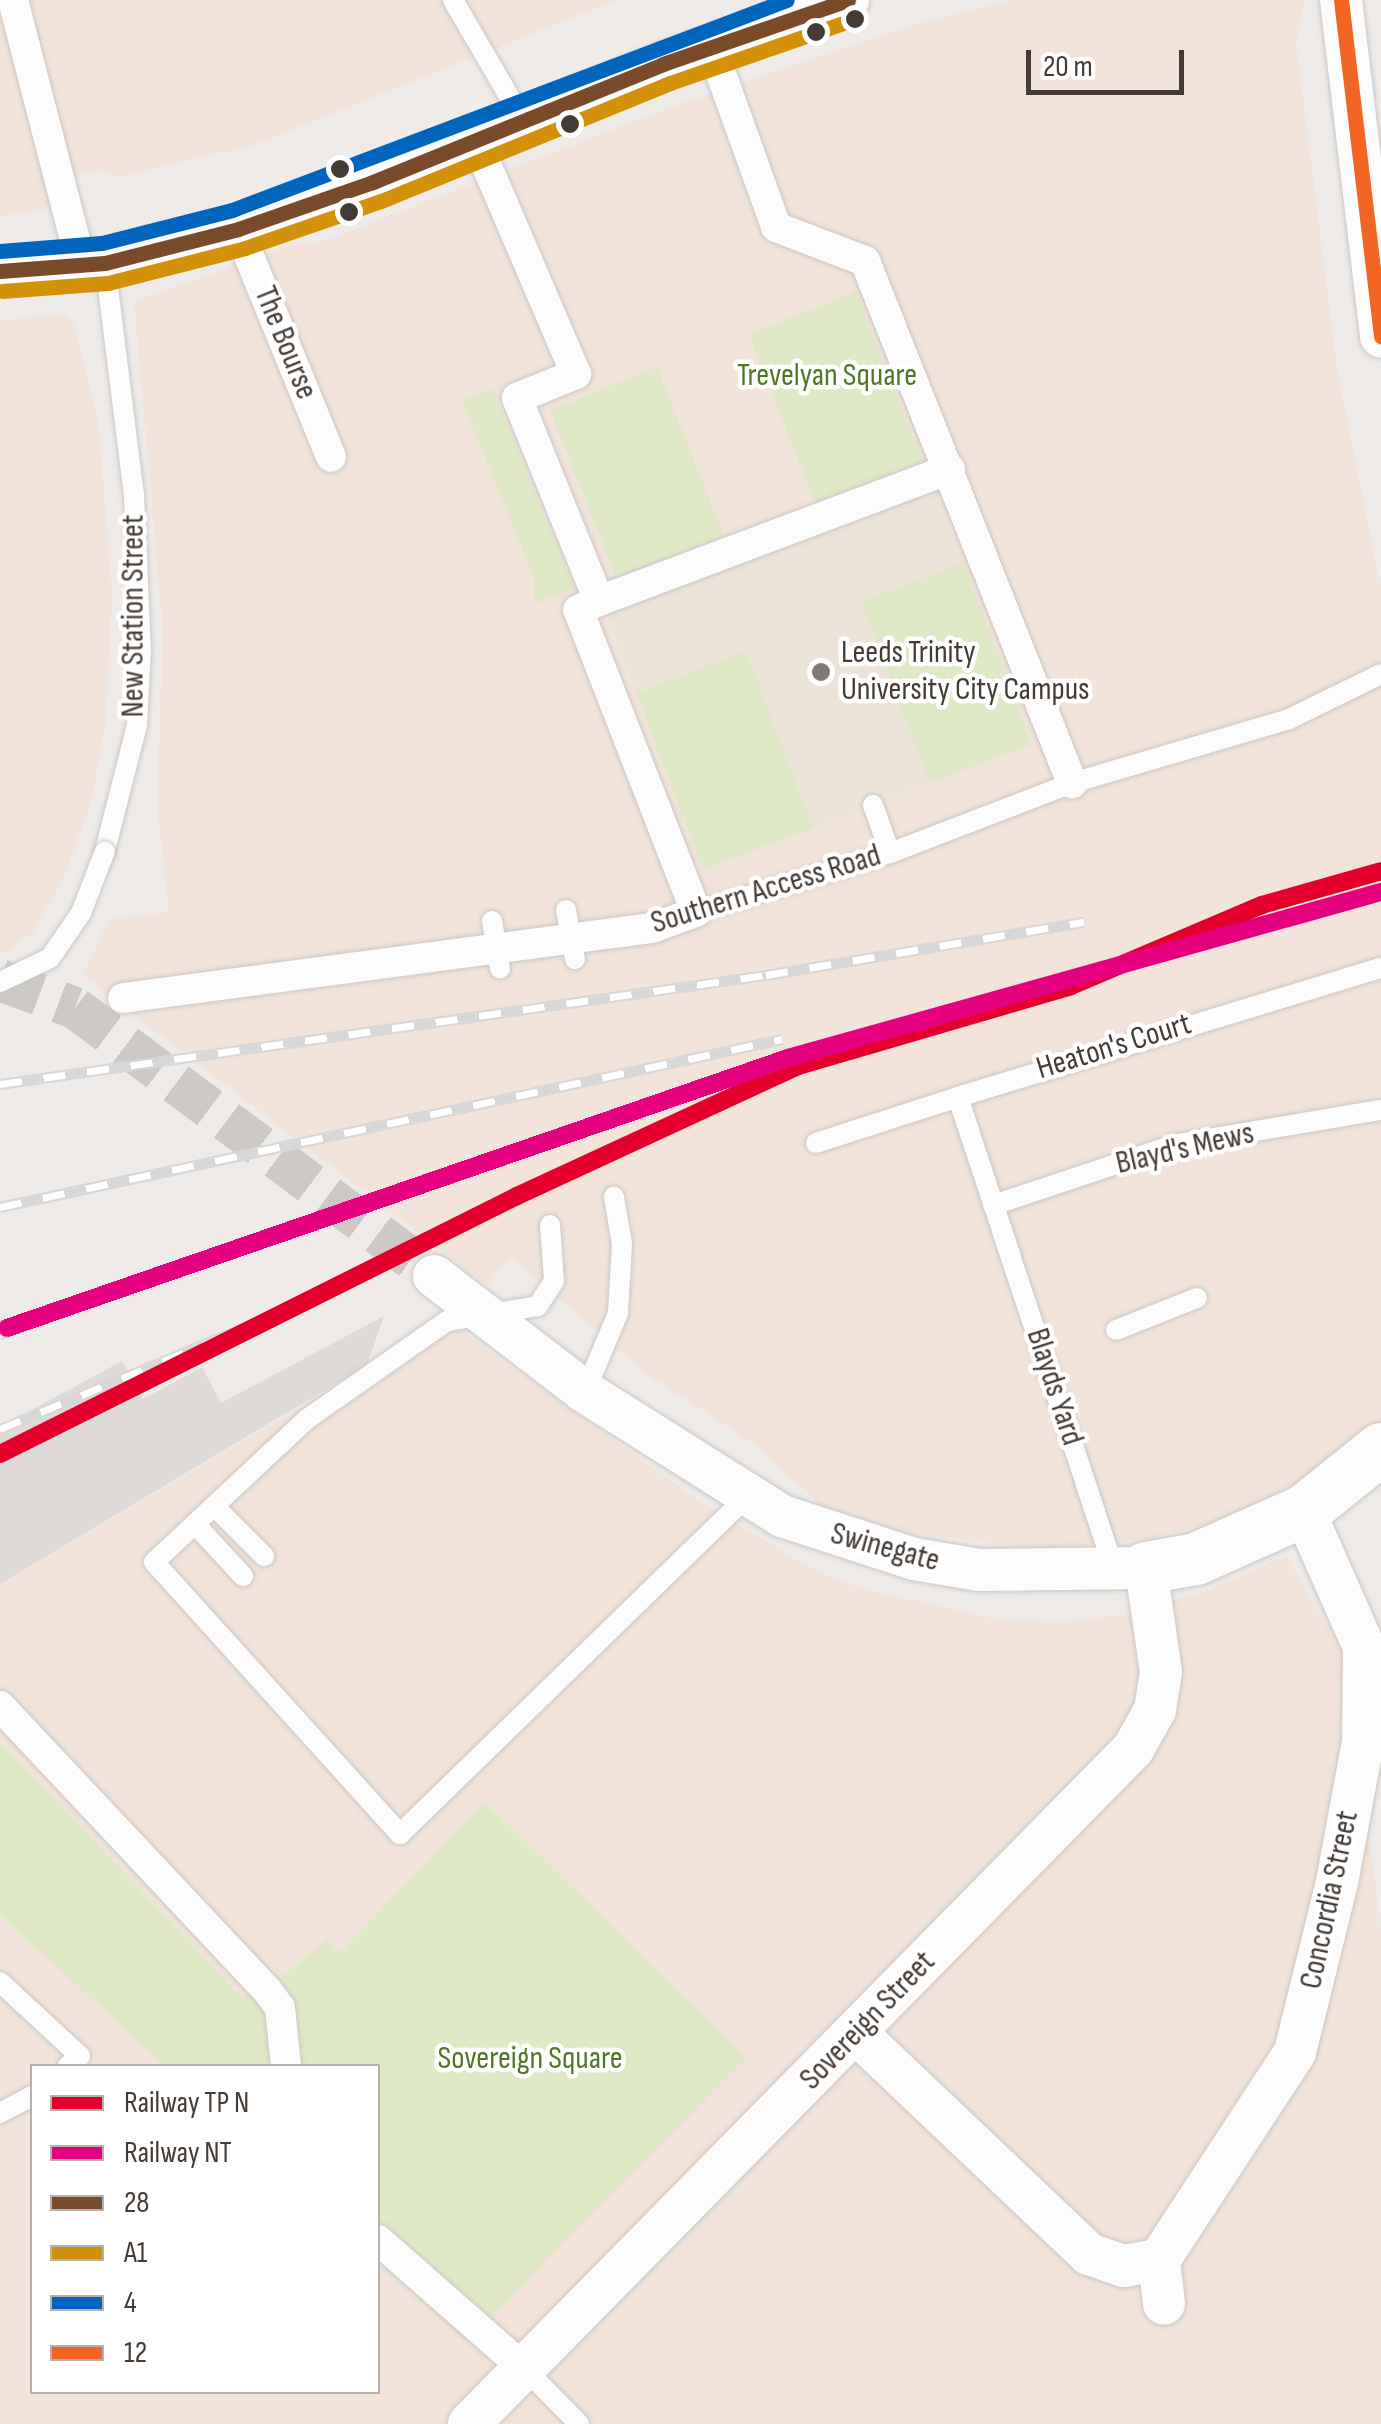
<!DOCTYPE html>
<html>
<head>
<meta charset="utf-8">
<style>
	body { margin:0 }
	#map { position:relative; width:1381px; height:2424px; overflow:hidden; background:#eeebe8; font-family:"Sofia Sans Condensed",sans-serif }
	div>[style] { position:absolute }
	.commercial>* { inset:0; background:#f2e4da }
	.education>* { inset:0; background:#ede4d9 }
	.green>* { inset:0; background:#e0e9c6 }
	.parking>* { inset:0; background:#dedad7 }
	.minor-tunnel>* { height:42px; margin-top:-21px; transform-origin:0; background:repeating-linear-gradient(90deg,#ccc8c4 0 42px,transparent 0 63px) }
	.roads { filter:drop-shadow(0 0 2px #cbc7c4) drop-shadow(0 0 2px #cbc7c4) }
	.service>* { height:20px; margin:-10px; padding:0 10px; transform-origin:10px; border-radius:10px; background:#fcfcfc }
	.pedestrian>* { height:30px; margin:-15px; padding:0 15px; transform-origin:15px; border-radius:15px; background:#fcfcfc }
	.minor>* { height:42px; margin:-21px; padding:0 21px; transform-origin:21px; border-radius:21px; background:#fcfcfc }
	.tertiary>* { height:52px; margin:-26px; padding:0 26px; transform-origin:26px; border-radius:26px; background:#fcfcfc }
	.rail>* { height:11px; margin-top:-5.5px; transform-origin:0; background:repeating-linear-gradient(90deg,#fff 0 22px,#d8d7d7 0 44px); box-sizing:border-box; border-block:2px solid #d8d7d7 }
	.bridges { filter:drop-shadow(0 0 2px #cbc7c4) drop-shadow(0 0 2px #cbc7c4) }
	.service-bridge>* { height:20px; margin:-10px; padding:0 10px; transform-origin:10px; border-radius:10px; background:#fcfcfc }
	.bus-1>* { height:15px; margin:-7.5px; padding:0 7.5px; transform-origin:7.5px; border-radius:7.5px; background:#7a4b2a }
	.bus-2>* { height:15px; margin:-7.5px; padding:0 7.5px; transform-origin:7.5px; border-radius:7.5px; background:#d3910a }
	.bus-3>* { height:15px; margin:-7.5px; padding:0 7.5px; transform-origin:7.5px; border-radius:7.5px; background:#0065bd }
	.bus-4>* { height:15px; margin:-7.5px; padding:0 7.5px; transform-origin:7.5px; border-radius:7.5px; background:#f26522 }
	.rail-1>* { height:18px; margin:-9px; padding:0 9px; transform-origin:9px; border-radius:9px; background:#e4002b }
	.rail-2>* { height:18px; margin:-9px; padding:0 9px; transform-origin:9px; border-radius:9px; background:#e5007d }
	.dots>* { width:28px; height:28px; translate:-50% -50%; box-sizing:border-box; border:5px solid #fff; border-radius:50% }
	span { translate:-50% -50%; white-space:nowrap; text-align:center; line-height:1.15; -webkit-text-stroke:9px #fff; paint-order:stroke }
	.street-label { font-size:32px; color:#443b34 }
	.park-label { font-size:32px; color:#507726 }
	.poi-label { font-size:32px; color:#443b34 }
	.left { translate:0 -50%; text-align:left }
	.legend { position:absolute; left:30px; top:2064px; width:350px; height:330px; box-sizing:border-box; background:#fff; border:2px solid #b4b1ae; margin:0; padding:12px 18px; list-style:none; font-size:30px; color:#443b34 }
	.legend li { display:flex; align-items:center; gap:20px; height:50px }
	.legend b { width:50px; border:2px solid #b4b1ae }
	.scale { position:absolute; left:1026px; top:50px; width:158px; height:45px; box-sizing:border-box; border:5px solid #443b34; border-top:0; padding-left:12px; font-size:30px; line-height:35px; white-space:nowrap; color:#443b34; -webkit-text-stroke:8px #fff; paint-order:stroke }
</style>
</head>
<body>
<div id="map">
	<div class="commercial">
		<i style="clip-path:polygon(0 0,617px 0,250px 146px,117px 177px,99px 170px,55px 179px,47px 209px,12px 215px,0 215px)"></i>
		<i style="clip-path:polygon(1015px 0,1304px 0,1296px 44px,1336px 363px,1381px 588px,1381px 1422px,1314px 1473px,1221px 1521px,1151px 1538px,1047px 1549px,891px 1531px,829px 1513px,757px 1446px,651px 1377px,511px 1258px,487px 1285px,83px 976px,107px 920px,169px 912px,157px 802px,163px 633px,134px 301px,292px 245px,324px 241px,674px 106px,921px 23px)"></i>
		<i style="clip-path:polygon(63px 314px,74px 325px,98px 421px,112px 593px,106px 720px,92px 798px,65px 875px,34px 931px,6px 953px,0 951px,0 321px)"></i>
		<i style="clip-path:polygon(evenodd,447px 1321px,702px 1503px,811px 1568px,859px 1588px,992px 1618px,1059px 1622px,1118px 1616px,1204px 1592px,1286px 1556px,1317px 1611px,1347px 1647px,1381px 1930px,1381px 2424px,0 2424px,0 1584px,447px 1321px,32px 2066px,378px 2066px,378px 2392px,32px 2392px,32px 2066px)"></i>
	</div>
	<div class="education">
		<i style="clip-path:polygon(934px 488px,963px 563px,861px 602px,930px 783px,813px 828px,746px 651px,636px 693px,606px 613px)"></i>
	</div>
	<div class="green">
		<i style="clip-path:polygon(856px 292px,922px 461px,815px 503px,749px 334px)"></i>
		<i style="clip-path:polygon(657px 367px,724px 536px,616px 578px,550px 410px)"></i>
		<i style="clip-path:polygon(492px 388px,574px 588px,535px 604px,534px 578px,462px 401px)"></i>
		<i style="clip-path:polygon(963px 563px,1032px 744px,930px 783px,861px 602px)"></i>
		<i style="clip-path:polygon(746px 651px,813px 828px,703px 870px,636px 693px)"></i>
		<i style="clip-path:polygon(0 1741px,242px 1997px,267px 1990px,327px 1939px,340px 1953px,485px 1802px,746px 2058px,466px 2342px,378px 2261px,378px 2066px,165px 2066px,0 1915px)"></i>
	</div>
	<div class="parking">
		<i style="clip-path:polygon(384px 1316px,367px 1365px,0 1584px,0 1427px,122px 1361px,143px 1399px,202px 1367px,221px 1403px)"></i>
	</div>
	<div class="minor-tunnel">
		<i style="left:0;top:980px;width:80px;rotate:20.5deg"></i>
		<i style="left:75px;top:1008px;width:448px;rotate:36.7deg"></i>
	</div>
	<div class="roads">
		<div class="service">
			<i style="left:453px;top:0;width:141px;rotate:59.8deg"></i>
			<i style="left:105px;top:263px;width:234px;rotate:82.9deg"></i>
			<i style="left:134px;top:495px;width:154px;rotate:87.4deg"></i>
			<i style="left:141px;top:649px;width:76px;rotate:93deg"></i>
			<i style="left:137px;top:725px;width:130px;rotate:104.3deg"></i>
			<i style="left:873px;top:805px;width:51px;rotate:70.5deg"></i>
			<i style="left:566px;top:910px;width:50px;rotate:79.6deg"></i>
			<i style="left:696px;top:912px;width:203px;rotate:-16.9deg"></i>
			<i style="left:890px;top:853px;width:195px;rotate:-21deg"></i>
			<i style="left:1072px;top:783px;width:226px;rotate:-16.4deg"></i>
			<i style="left:1289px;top:719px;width:102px;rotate:-26.1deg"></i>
			<i style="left:492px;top:921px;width:48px;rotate:80.3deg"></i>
			<i style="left:816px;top:1143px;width:149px;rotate:-17.9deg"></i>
			<i style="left:993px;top:1205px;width:190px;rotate:-18.4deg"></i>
			<i style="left:1173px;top:1145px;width:211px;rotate:-9.6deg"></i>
			<i style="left:550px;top:1225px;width:56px;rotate:85.9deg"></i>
			<i style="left:554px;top:1281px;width:30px;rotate:123deg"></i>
			<i style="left:538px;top:1306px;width:92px;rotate:170.6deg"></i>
			<i style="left:447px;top:1321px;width:171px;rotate:145deg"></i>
			<i style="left:307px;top:1419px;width:209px;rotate:136.9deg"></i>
			<i style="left:154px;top:1562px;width:367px;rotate:47.9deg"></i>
			<i style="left:400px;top:1834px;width:483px;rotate:-44.2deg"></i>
			<i style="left:1116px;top:1330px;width:87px;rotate:-21.6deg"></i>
			<i style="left:585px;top:1392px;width:86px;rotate:-67.3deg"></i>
			<i style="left:618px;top:1313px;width:69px;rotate:-86.7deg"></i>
			<i style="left:622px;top:1244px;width:48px;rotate:-99.7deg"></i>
			<i style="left:214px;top:1506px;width:71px;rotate:45deg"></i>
			<i style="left:195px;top:1524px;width:71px;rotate:47.3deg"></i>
			<i style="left:1114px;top:1569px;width:497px;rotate:-108.3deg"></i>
			<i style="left:958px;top:1097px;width:442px;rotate:-17deg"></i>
			<i style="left:0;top:1982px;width:109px;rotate:42.8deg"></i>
			<i style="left:80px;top:2056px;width:16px;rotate:140deg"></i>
			<i style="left:0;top:2113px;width:36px;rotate:-28deg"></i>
			<i style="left:526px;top:2370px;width:76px;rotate:45.5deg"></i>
		</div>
		<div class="pedestrian">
			<i style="left:13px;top:0;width:276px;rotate:75.5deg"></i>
			<i style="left:711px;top:46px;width:192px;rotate:70.2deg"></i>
			<i style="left:776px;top:227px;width:95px;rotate:20.9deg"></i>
			<i style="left:865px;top:261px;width:562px;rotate:68.37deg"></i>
			<i style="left:238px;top:229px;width:246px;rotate:67.8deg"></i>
			<i style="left:599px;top:601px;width:375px;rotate:-20.6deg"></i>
			<i style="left:123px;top:998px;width:534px;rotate:-7.54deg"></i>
			<i style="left:652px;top:928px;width:47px;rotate:-20deg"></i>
			<i style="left:696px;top:912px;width:324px;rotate:-111.3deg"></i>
			<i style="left:578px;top:610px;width:23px;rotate:-23deg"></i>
			<i style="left:599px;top:601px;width:219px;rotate:-112deg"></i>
			<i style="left:517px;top:398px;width:64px;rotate:-22.1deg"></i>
			<i style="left:576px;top:374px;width:254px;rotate:-113.2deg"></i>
			<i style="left:0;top:1706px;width:390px;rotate:46.8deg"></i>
			<i style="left:267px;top:1990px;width:22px;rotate:54deg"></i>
			<i style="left:280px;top:2008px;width:58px;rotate:84.1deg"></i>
			<i style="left:378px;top:2240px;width:197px;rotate:41.3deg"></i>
		</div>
		<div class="minor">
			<i style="left:1341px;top:0;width:339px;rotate:83.2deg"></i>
			<i style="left:0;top:271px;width:105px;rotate:-4.4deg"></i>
			<i style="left:105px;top:263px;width:137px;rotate:-14.3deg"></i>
			<i style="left:238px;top:229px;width:143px;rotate:-19.2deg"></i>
			<i style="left:373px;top:182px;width:313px;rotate:-22.1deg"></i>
			<i style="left:663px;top:64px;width:196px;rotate:-19.1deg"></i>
			<i style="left:434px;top:1276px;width:190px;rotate:37.5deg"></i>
			<i style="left:585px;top:1392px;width:233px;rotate:32.2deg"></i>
			<i style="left:782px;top:1516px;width:139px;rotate:18deg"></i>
			<i style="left:914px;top:1559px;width:66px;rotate:9.6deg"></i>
			<i style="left:979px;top:1570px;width:167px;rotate:-0.7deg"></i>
			<i style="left:1146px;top:1568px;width:105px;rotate:81.8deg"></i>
			<i style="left:1161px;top:1672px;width:38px;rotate:99deg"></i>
			<i style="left:1155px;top:1710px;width:45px;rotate:119.4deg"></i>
			<i style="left:1133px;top:1749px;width:947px;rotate:134.53deg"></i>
			<i style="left:855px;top:2032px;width:323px;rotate:43.5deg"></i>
			<i style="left:1089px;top:2254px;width:37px;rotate:19deg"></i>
			<i style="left:1124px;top:2266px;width:36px;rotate:-10deg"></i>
			<i style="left:1159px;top:2260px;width:249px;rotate:-56.8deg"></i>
			<i style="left:1295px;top:2052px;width:175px;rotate:-76.1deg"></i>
			<i style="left:1337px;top:1882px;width:142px;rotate:-79.5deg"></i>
			<i style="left:1363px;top:1742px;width:95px;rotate:-89.4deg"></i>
			<i style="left:1364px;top:1647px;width:149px;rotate:-113.8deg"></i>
			<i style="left:1159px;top:2260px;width:44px;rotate:83.5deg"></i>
		</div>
		<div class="tertiary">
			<i style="left:1146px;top:1568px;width:51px;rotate:-10.2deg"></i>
			<i style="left:1196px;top:1559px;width:118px;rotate:-24deg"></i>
			<i style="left:1304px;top:1511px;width:99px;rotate:-38.8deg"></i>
		</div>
	</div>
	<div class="rail">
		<i style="left:0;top:1084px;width:774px;rotate:-8.1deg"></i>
		<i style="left:766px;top:975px;width:322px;rotate:-9.5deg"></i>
		<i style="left:0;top:1207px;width:800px;rotate:-12.12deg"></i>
		<i style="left:0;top:1334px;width:516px;rotate:-19.59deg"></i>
		<i style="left:0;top:1429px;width:301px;rotate:-22.6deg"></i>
	</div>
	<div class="bridges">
		<div class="service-bridge">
			<i style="left:0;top:982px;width:55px;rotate:-25.6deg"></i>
			<i style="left:50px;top:958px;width:55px;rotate:-55.4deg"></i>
			<i style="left:81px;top:913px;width:66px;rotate:-68.8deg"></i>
		</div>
	</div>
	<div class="bus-1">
		<i style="left:0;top:271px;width:105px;rotate:-4.4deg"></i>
		<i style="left:105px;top:263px;width:137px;rotate:-14.3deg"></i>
		<i style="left:238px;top:229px;width:143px;rotate:-19.2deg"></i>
		<i style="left:373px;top:182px;width:313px;rotate:-22.1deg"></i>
		<i style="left:663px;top:64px;width:196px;rotate:-19.1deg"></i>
	</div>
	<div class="bus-2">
		<i style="left:2px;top:291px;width:106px;rotate:-4.3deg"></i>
		<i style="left:108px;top:283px;width:141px;rotate:-14.3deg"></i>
		<i style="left:245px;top:248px;width:144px;rotate:-19.1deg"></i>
		<i style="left:381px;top:201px;width:312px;rotate:-22.2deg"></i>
		<i style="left:670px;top:83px;width:196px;rotate:-19.1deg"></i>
	</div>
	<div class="bus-3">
		<i style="left:0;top:251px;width:102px;rotate:-4.5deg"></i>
		<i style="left:102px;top:243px;width:134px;rotate:-14.2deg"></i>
		<i style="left:232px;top:210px;width:593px;rotate:-20.73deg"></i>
	</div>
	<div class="bus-4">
		<i style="left:1341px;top:0;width:339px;rotate:83.2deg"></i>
	</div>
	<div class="rail-1">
		<i style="left:0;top:1454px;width:578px;rotate:-26.52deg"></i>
		<i style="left:517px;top:1196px;width:310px;rotate:-24.8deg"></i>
		<i style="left:798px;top:1066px;width:284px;rotate:-16.3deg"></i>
		<i style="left:1071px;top:986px;width:207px;rotate:-23deg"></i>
		<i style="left:1262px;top:905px;width:124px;rotate:-15.9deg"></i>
	</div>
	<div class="rail-2">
		<i style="left:7px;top:1328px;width:826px;rotate:-19.07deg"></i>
		<i style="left:788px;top:1058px;width:616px;rotate:-15.64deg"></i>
	</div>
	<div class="dots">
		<i style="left:855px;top:19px;background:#443b34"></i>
		<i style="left:816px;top:32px;background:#443b34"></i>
		<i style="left:570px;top:124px;background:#443b34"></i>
		<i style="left:340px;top:169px;background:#443b34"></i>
		<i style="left:349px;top:212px;background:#443b34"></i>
		<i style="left:821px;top:672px;background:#807973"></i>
	</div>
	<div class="street-label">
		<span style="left:285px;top:343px;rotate:68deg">The Bourse</span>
		<span style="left:134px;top:616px;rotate:-90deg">New Station Street</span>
		<span style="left:766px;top:890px;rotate:-17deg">Southern Access Road</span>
		<span style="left:1114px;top:1047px;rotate:-17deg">Heaton's Court</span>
		<span style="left:1185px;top:1149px;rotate:-13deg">Blayd's Mews</span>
		<span style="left:1054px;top:1387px;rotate:72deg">Blayds Yard</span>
		<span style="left:885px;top:1548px;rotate:15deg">Swinegate</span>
		<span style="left:1330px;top:1900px;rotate:-78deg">Concordia Street</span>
		<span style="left:868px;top:2021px;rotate:-46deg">Sovereign Street</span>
	</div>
	<div class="park-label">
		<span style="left:827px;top:376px">Trevelyan Square</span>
		<span style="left:530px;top:2059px">Sovereign Square</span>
	</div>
	<div class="poi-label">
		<span class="left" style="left:841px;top:672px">Leeds Trinity<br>University City Campus</span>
	</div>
	<ul class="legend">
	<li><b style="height:12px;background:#e4002b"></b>Railway TP N</li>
	<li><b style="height:12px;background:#e5007d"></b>Railway NT</li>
	<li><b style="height:12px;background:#7a4b2a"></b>28</li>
	<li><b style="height:12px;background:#d3910a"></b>A1</li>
	<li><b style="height:12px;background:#0065bd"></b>4</li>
	<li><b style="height:12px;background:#f26522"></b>12</li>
	</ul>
	<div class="scale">20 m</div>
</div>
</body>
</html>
